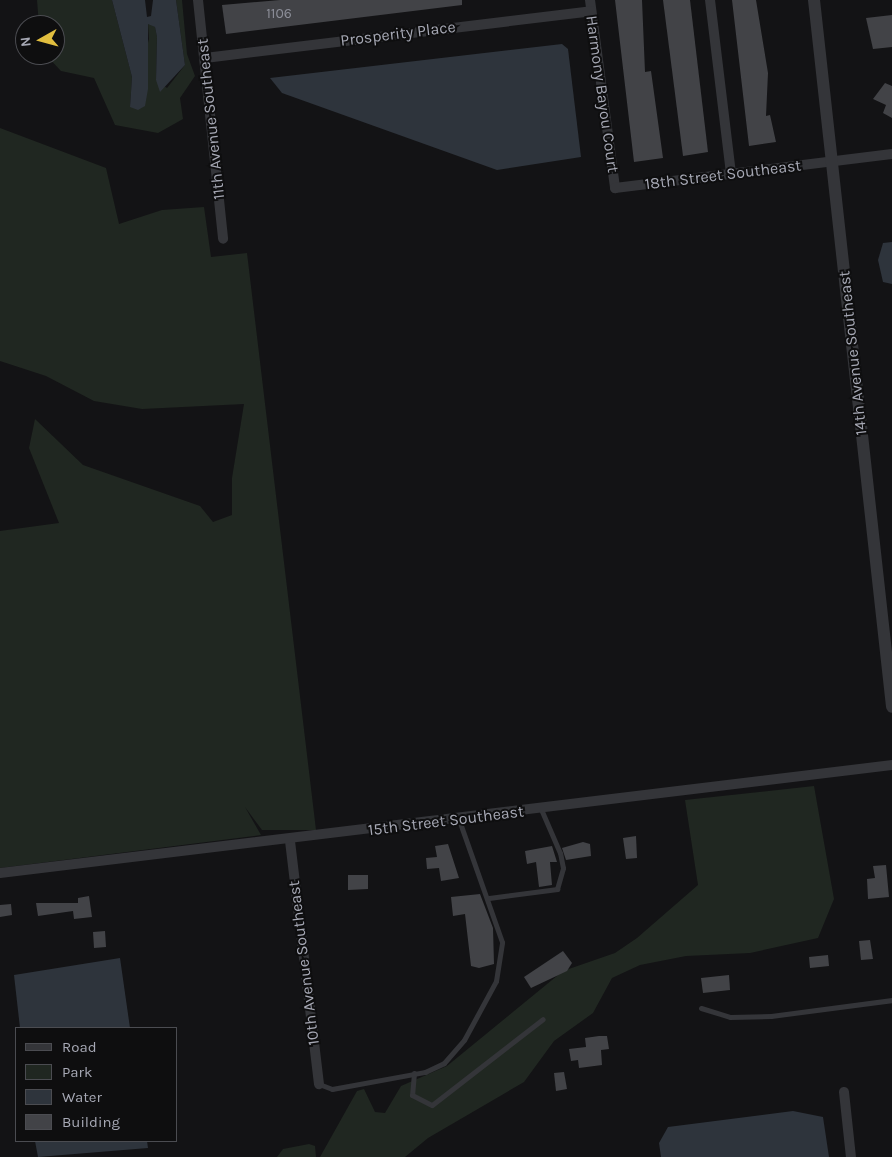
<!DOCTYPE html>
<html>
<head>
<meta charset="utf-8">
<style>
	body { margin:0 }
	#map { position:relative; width:892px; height:1157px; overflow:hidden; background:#131315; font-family:Karla,sans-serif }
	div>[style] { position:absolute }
	.green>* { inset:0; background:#202721 }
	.water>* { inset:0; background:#2e343c }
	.building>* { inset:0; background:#424347 }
	.service>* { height:5px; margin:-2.5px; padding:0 2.5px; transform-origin:2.5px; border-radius:2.5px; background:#343539 }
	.minor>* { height:10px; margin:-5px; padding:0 5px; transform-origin:5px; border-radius:5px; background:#343539 }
	.tertiary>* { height:12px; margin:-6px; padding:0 6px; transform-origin:6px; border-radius:6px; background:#343539 }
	span { translate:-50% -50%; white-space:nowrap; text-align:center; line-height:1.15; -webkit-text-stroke:4px #0e0e0f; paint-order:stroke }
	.number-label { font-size:14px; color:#8d8f99 }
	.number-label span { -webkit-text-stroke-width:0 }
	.street-label { font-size:16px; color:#a6a8b4 }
	.legend { position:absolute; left:15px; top:1027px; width:162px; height:115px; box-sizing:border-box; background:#0e0e0f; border:1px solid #4b4c51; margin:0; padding:6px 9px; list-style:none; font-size:15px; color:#a6a8b4 }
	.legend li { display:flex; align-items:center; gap:10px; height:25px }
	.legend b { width:25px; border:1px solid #4b4c51 }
	.north { position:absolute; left:15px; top:15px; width:50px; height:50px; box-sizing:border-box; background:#0e0e0f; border:1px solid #4b4c51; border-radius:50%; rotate:263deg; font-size:14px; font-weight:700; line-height:20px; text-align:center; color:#a6a8b4 }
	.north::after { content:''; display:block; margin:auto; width:18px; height:22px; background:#e1be3f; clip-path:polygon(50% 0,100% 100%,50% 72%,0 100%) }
</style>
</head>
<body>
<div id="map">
	<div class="green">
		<i style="clip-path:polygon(37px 0,112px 0,132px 77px,130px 107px,149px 39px,148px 23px,155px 27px,157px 37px,156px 80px,167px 88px,185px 65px,176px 0,182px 0,187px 54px,195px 76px,180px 98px,183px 119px,158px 133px,115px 125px,94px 78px,61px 71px,46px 55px,55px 55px,55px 25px,39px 25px)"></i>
		<i style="clip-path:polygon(0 128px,106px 168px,119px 224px,162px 210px,204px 207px,211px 257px,247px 253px,316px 830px,262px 830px,245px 807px,261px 835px,0 868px,0 531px,59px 523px,29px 448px,35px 419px,83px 465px,200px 506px,213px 522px,232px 515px,232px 478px,244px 404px,142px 409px,94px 401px,46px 376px,0 361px)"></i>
		<i style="clip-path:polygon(814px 786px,834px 899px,818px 938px,750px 953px,686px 956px,640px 965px,612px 978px,593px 1013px,554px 1041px,524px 1082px,428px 1138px,405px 1157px,320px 1157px,357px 1091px,364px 1089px,375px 1112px,385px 1113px,401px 1086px,447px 1066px,563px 971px,615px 953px,637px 938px,698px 885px,685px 800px)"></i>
		<i style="clip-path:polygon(309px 1144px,315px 1146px,316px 1157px,277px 1157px,283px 1149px)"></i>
	</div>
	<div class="water">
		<i style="clip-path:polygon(112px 0,145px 0,147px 17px,151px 16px,153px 0,176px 0,185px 65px,160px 92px,156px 80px,157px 37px,155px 27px,148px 24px,148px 89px,145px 106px,138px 110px,130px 107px,132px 77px)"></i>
		<i style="clip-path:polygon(562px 44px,568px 49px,581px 157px,497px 170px,282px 93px,270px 78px)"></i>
		<i style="clip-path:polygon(892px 242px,892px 284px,883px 282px,878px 260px,883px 243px)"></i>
		<i style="clip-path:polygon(120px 958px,130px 1028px,20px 1028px,14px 975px)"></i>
		<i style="clip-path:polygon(793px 1111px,823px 1117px,829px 1157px,661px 1157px,659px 1143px,668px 1127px)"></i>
		<i style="clip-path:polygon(35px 1141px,147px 1141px,148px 1148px,38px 1157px)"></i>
	</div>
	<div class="building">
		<i style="clip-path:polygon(280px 0,462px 0,462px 5px,226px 34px,222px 5px)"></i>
		<i style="clip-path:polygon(615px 0,642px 0,645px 72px,651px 71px,663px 158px,634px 162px)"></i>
		<i style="clip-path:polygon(663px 0,690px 0,708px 152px,683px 156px)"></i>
		<i style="clip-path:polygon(732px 0,756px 0,768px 73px,766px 116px,770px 115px,776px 142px,749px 146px)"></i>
		<i style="clip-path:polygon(892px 15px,892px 47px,873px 49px,866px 18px)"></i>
		<i style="clip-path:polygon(885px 83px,892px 86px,892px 118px,883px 113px,886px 105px,873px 99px)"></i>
		<i style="clip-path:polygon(636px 836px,637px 858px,626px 859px,623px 838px)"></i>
		<i style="clip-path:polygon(583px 842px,590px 844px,591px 856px,566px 860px,562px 848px)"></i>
		<i style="clip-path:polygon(448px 844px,459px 878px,441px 881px,439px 868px,427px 869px,426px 858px,437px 857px,435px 846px)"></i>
		<i style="clip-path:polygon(552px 846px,557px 862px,550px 862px,552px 885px,539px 887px,536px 862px,527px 864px,525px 851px)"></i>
		<i style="clip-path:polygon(886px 865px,889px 897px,868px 899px,867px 879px,875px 878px,873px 866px)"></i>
		<i style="clip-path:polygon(348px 875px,368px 875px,368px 889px,348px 890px)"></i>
		<i style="clip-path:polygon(480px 894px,493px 928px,494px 964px,479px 968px,471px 966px,465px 914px,453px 916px,451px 897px)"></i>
		<i style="clip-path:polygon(89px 896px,92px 917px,74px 919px,73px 911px,38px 916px,36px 903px,78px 903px,78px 898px)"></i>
		<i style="clip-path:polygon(11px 904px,12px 915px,0 917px,0 905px)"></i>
		<i style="clip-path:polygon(105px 931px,106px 947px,94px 948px,93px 932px)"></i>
		<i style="clip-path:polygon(870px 940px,873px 959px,861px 960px,859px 941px)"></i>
		<i style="clip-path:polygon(563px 951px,572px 963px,567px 971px,531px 988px,524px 977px)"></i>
		<i style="clip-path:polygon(828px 955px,829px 966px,810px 968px,809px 957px)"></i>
		<i style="clip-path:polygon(729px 975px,730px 990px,703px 993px,701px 978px)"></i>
		<i style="clip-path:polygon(599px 1036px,607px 1036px,609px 1049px,601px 1050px,602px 1065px,579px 1068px,578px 1060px,571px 1061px,569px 1049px,586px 1047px,585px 1038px)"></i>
		<i style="clip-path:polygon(564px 1072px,567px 1089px,556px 1091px,554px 1073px)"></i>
	</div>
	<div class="service">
		<i style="left:489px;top:898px;width:69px;rotate:-7.5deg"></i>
		<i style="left:557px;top:889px;width:22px;rotate:-74deg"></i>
		<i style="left:563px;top:868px;width:15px;rotate:-101deg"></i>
		<i style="left:560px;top:853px;width:48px;rotate:-113.4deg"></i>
		<i style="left:701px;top:1008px;width:30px;rotate:17deg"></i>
		<i style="left:730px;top:1017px;width:41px;rotate:-1.4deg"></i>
		<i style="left:771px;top:1016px;width:122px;rotate:-7.5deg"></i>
		<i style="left:414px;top:1073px;width:22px;rotate:95deg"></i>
		<i style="left:412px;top:1095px;width:22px;rotate:27deg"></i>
		<i style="left:432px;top:1105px;width:140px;rotate:-37.8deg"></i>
		<i style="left:319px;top:1084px;width:14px;rotate:21deg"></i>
		<i style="left:332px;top:1089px;width:95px;rotate:-10.4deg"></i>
		<i style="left:425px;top:1072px;width:21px;rotate:-25deg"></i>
		<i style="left:444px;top:1063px;width:30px;rotate:-49deg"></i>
		<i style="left:464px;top:1040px;width:67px;rotate:-61.5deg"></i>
		<i style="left:496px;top:981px;width:39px;rotate:-81deg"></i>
		<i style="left:502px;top:942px;width:129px;rotate:-109.4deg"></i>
	</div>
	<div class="minor">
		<i style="left:198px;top:0;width:240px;rotate:84deg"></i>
		<i style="left:590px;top:0;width:190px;rotate:82.4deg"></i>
		<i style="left:615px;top:188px;width:279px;rotate:-7deg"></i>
		<i style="left:710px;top:0;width:175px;rotate:83.1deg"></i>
		<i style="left:205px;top:58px;width:389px;rotate:-6.9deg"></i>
		<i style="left:290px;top:841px;width:245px;rotate:83.2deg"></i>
		<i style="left:0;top:873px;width:899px;rotate:-6.9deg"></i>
		<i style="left:844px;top:1092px;width:65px;rotate:83.9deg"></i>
	</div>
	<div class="tertiary">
		<i style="left:814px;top:0;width:711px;rotate:83.7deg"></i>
	</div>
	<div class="number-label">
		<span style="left:279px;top:14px">1106</span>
	</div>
	<div class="street-label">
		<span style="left:398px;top:34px;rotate:-7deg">Prosperity Place</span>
		<span style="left:602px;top:94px;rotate:82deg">Harmony Bayou Court</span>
		<span style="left:211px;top:119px;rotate:-96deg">11th Avenue Southeast</span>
		<span style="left:723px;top:175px;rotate:-7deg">18th Street Southeast</span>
		<span style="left:853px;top:353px;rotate:-96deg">14th Avenue Southeast</span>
		<span style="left:446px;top:821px;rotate:-7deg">15th Street Southeast</span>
		<span style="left:304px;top:963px;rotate:-97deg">10th Avenue Southeast</span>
	</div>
	<ul class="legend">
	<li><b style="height:6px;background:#343539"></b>Road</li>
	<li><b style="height:14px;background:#202721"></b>Park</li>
	<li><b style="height:14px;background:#2e343c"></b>Water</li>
	<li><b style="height:14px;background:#424347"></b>Building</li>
	</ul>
	<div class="north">N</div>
</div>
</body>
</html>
